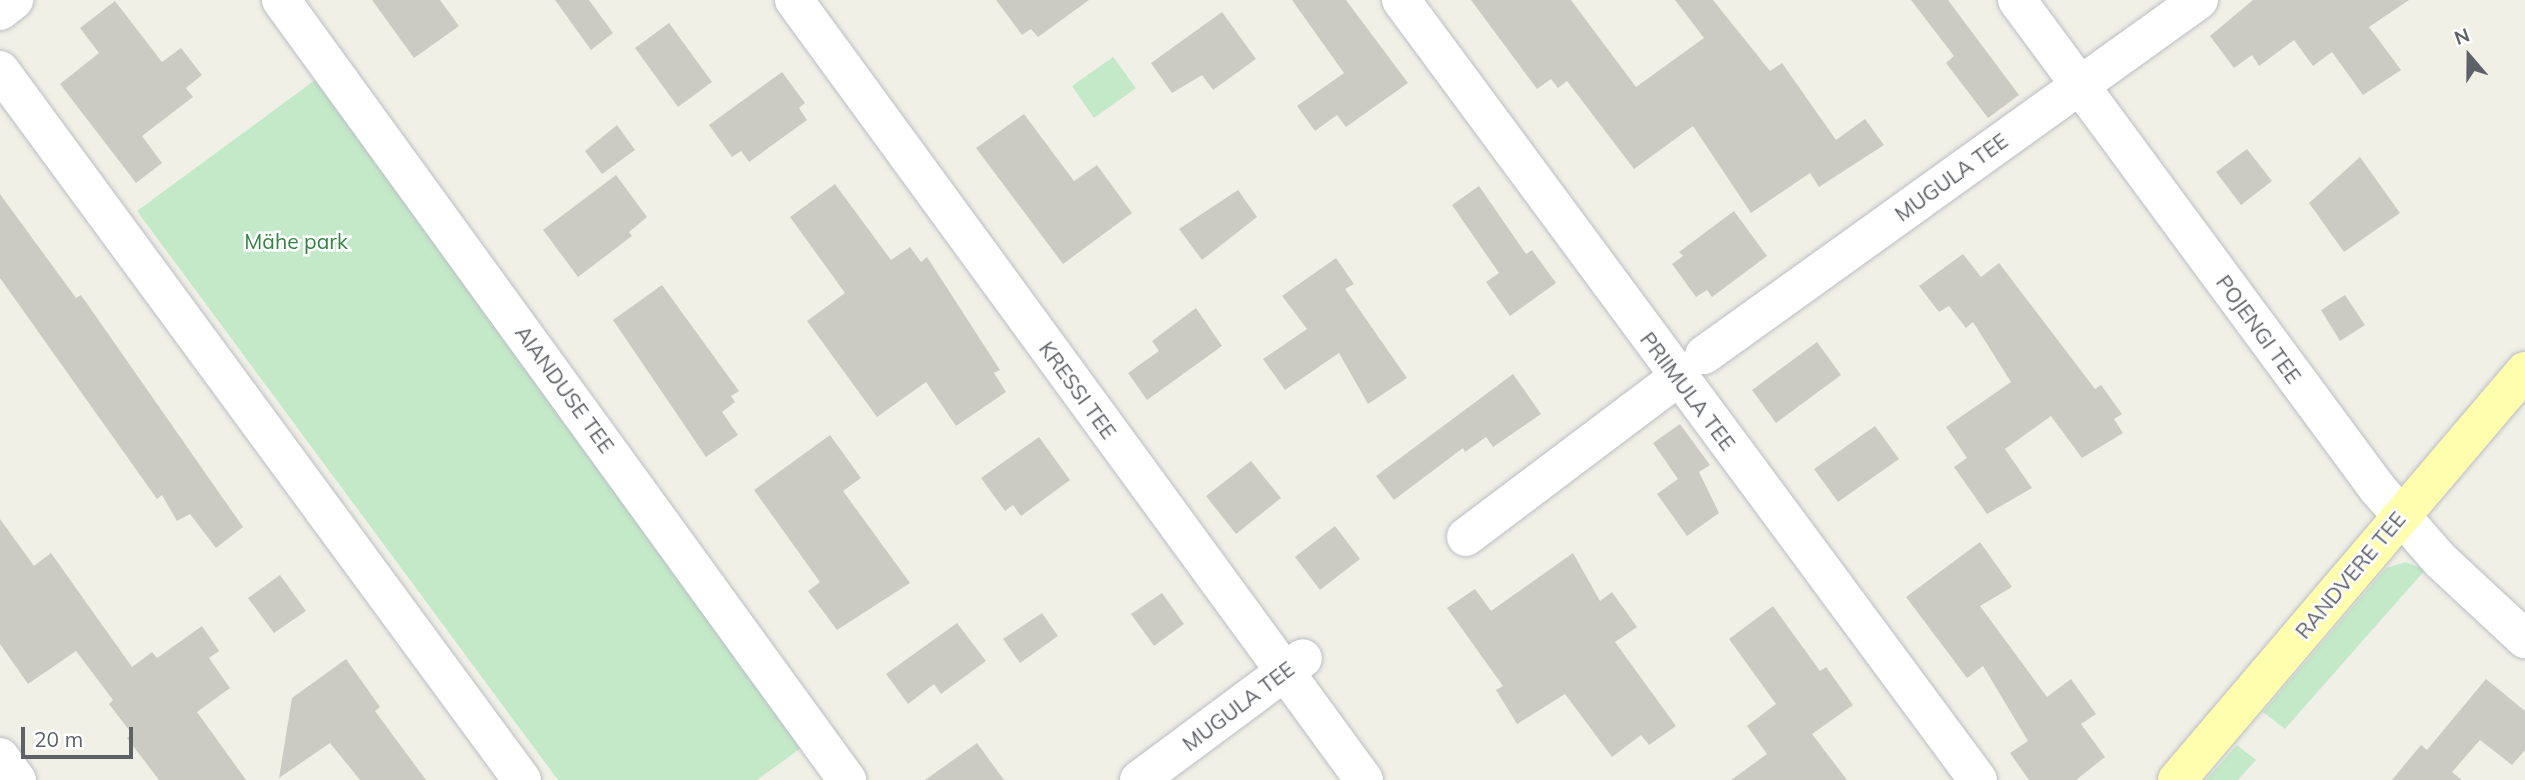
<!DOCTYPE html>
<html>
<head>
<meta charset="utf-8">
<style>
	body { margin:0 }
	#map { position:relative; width:2525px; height:780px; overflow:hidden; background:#f1f0e7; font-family:Mulish,sans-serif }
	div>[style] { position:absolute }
	.green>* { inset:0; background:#c3e9c8 }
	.building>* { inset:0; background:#cccbc3 }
	.roads { filter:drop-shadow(0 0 2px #bbbec3) drop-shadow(0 0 2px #bbbec3) }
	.minor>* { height:38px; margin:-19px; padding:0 19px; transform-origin:19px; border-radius:19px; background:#fff }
	.major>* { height:38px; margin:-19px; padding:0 19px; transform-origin:19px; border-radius:19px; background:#fffdae }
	span { translate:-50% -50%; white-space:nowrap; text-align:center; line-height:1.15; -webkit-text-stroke:5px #fff; paint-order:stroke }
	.street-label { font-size:21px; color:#5e6168 }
	.park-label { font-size:21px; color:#318341 }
	.north { position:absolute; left:2434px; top:21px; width:70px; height:70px; -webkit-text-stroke:5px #fff; paint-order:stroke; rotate:340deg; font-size:19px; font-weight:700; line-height:28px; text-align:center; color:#5e6168 }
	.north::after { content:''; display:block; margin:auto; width:24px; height:32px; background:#5e6168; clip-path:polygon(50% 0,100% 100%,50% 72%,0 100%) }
	.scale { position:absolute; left:21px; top:727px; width:112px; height:32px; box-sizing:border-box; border:4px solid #5e6168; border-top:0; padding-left:9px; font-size:21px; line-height:24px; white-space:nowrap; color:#5e6168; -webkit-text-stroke:5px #fff; paint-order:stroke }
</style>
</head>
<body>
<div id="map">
	<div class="green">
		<i style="clip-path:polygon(1113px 57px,1136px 88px,1094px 118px,1072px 86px)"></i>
		<i style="clip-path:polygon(315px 80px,801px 748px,757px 780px,558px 780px,137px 211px)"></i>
		<i style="clip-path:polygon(2406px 562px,2425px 570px,2285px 729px,2263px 712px,2386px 568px)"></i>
		<i style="clip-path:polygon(2237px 745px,2256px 760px,2238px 780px,2206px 780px)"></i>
	</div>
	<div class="building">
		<i style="clip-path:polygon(372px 0,440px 0,459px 26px,414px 58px)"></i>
		<i style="clip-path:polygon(555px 0,589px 0,613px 33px,591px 50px)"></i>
		<i style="clip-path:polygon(996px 0,1089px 0,1038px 37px,1031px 29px,1022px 35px)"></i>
		<i style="clip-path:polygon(1292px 0,1346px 0,1408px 83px,1346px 127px,1337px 115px,1315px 131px,1297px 106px,1344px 73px)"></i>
		<i style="clip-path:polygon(1471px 0,1571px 0,1636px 87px,1704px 38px,1675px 0,1713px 0,1770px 71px,1782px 63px,1836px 140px,1865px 119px,1884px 145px,1819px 187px,1810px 173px,1751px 213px,1693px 126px,1634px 169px,1567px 81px,1558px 88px,1551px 79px,1537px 89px)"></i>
		<i style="clip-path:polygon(1911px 0,1948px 0,2019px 95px,1988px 118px,1946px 63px,1954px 56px)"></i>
		<i style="clip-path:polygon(2253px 0,2409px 0,2369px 27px,2401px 70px,2363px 95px,2332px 52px,2313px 66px,2294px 40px,2259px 66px,2252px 55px,2234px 68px,2210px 36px)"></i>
		<i style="clip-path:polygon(115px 1px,162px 62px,181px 48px,202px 75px,186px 88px,193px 97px,142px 136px,162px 163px,136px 183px,60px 84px,99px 53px,80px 28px)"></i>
		<i style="clip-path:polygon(1222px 12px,1256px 59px,1213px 90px,1202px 75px,1172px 93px,1151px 63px)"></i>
		<i style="clip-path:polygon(669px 23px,712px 82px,678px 107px,635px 48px)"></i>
		<i style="clip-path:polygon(782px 72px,805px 103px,799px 108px,807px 120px,749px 162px,741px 151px,732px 157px,709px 125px)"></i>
		<i style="clip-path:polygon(1024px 114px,1074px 181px,1097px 165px,1132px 213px,1063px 264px,976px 148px)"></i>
		<i style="clip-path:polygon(617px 125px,635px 150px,602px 174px,585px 151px)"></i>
		<i style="clip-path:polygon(2247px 149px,2272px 181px,2241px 205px,2216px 172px)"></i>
		<i style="clip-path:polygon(2360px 157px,2400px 213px,2344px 252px,2309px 203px)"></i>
		<i style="clip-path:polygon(616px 175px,647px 217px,629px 232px,632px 236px,578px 277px,543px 230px)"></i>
		<i style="clip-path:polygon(835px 184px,891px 260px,910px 247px,921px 262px,927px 257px,1000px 370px,994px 373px,1006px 392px,956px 426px,926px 382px,877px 417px,807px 321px,845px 293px,790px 217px)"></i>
		<i style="clip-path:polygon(1479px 186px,1526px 254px,1532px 250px,1556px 283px,1510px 316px,1486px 282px,1499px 273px,1452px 205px)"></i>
		<i style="clip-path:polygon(1238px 190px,1257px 217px,1202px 260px,1179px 229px)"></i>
		<i style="clip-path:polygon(0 194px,76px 298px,81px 295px,243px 527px,216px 548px,190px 514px,177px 521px,162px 495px,157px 499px,0 278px)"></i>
		<i style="clip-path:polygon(1734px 211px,1767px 256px,1712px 297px,1707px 290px,1696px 297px,1672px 264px,1683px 256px,1679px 252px)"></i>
		<i style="clip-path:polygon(1963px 254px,1981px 277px,1999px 263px,2095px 389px,2101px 385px,2122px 414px,2114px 419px,2123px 433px,2082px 458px,2051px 416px,2005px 449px,2032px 488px,1987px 514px,1954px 467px,1967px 458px,1946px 427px,2011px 382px,1973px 322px,1966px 328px,1949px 306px,1939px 312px,1919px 286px)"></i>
		<i style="clip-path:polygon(1336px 258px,1354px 284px,1345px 289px,1407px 378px,1368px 404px,1339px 353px,1285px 390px,1263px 359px,1307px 329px,1282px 296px)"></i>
		<i style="clip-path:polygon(662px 285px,739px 391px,731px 396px,735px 402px,722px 412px,738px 435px,706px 457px,613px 320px)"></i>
		<i style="clip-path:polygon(2345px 295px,2365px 325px,2340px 341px,2321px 310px)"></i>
		<i style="clip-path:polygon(1196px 308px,1222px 346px,1147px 400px,1128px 373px,1159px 351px,1152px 341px)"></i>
		<i style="clip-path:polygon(1817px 342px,1841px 375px,1776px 423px,1752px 390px)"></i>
		<i style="clip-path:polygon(1513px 374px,1541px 414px,1493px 447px,1486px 437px,1465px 452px,1463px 448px,1394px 500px,1376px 476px)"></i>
		<i style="clip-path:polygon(1680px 424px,1710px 465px,1699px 472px,1719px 513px,1687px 536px,1657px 494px,1678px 479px,1653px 443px)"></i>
		<i style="clip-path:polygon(1875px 426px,1899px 459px,1838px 502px,1814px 469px)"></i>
		<i style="clip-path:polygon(830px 435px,861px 478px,843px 491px,910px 583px,837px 630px,808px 591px,820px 582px,754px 490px)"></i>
		<i style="clip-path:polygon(1039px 437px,1070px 480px,1021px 516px,1013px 505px,1005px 511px,981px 478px)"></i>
		<i style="clip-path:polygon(1251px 461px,1281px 498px,1236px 534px,1206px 496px)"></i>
		<i style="clip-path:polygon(0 519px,34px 566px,51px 553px,132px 667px,152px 652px,157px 658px,202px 626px,219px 651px,209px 658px,230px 688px,197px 712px,246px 780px,159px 780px,127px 738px,132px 734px,109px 704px,113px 700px,76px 651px,28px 684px,0 644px)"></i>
		<i style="clip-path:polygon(1335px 526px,1360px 559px,1320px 590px,1295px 557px)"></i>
		<i style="clip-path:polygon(1980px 542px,2012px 587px,1980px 606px,2047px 697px,2071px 679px,2096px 714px,2081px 724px,2105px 757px,2076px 780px,2029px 780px,2010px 753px,2028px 741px,1983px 666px,1967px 678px,1906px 597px)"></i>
		<i style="clip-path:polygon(1573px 553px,1600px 601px,1612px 592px,1637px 627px,1615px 642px,1676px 726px,1649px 745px,1641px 735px,1612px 757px,1565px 694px,1517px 724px,1496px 690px,1503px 686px,1447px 608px,1475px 589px,1491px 611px)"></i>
		<i style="clip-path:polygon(280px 575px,306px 611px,274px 633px,248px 598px)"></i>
		<i style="clip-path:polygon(1162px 593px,1184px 624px,1154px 646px,1131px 614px)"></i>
		<i style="clip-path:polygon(1773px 606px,1820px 671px,1826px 667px,1853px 705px,1812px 734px,1847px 780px,1731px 780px,1767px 754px,1747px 726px,1776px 704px,1729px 639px)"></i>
		<i style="clip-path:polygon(1042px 613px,1058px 636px,1020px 663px,1003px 639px)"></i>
		<i style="clip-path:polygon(957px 623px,986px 661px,941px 694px,934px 684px,908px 704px,886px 674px)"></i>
		<i style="clip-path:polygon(346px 659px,380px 707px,375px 711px,426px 780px,360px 780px,330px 743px,279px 778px,292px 698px)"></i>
		<i style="clip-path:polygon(2486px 679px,2525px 711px,2525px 750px,2512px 765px,2480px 740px,2452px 772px,2462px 780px,2392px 780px,2421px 745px,2427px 750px)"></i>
		<i style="clip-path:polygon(977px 743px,1004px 780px,925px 780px)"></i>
	</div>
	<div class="roads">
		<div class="minor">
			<i style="left:281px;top:0;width:964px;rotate:54.03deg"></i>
			<i style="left:794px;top:0;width:966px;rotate:53.84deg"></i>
			<i style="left:1401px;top:0;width:970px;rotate:53.51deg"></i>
			<i style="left:2017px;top:0;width:606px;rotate:53.58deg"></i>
			<i style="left:2377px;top:488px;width:97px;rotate:48.8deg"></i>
			<i style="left:2441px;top:561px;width:115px;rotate:42.9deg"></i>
			<i style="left:0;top:11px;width:18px;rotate:-38deg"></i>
			<i style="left:0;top:70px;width:881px;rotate:53.68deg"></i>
			<i style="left:1704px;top:355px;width:609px;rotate:-35.65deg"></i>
			<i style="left:1466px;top:537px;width:264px;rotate:-37deg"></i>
			<i style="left:0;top:757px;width:29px;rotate:54deg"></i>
			<i style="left:1139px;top:780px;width:204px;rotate:-36.6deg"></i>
		</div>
		<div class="major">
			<i style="left:2177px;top:780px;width:537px;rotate:-49.61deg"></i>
		</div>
	</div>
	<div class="street-label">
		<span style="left:1951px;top:177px;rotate:-36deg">MUGULA TEE</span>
		<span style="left:2259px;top:329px;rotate:54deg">POJENGI TEE</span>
		<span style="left:565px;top:389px;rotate:54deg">AIANDUSE TEE</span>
		<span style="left:1078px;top:390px;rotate:54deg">KRESSI TEE</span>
		<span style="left:1688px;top:391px;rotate:53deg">PRIIMULA TEE</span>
		<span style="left:2350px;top:575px;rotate:-50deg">RANDVERE TEE</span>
		<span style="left:1238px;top:706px;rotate:-37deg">MUGULA TEE</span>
	</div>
	<div class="park-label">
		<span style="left:296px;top:241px">Mähe park</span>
	</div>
	<div class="north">N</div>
	<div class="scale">20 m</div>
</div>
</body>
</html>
